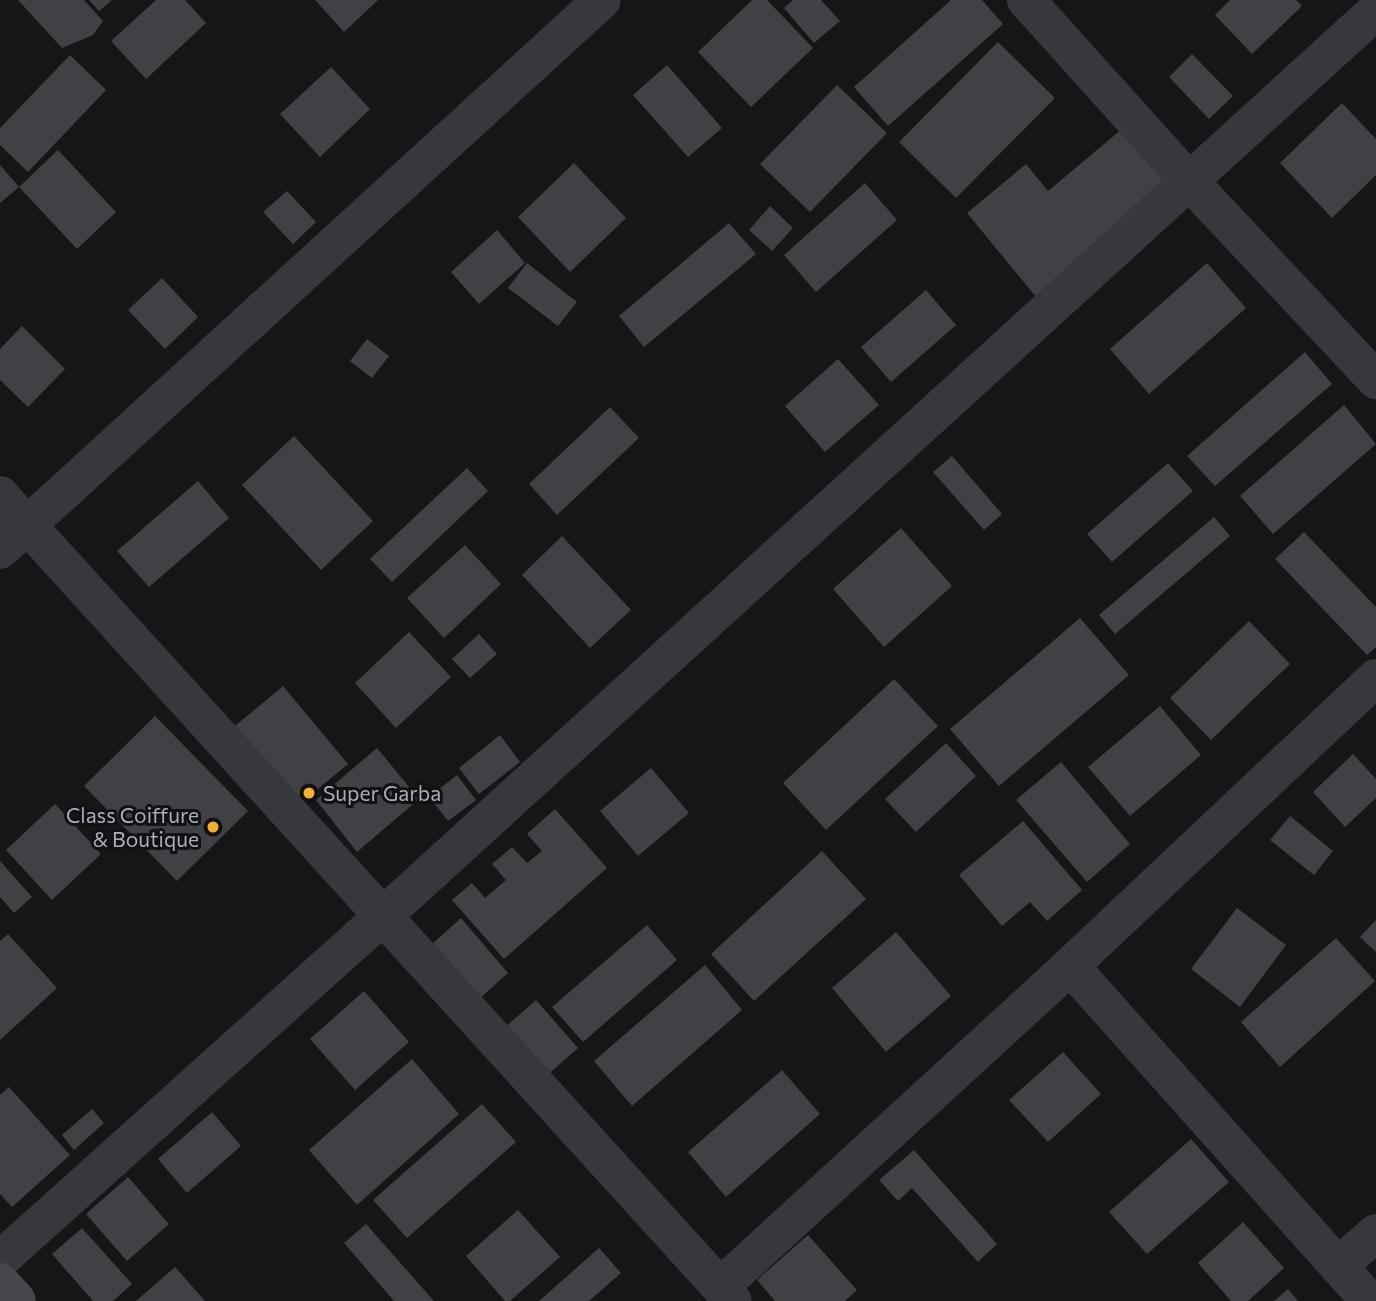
<!DOCTYPE html>
<html>
<head>
<meta charset="utf-8">
<style>
	body { margin:0 }
	#map { position:relative; width:1376px; height:1301px; overflow:hidden; background:#161618; font-family:Commissioner,sans-serif }
	div>[style] { position:absolute }
	.building>* { inset:0; background:#404145 }
	.street>* { height:38px; margin:-19px; padding:0 19px; transform-origin:19px; border-radius:19px; background:#37383d }
	.secondary>* { height:38px; margin:-19px; padding:0 19px; transform-origin:19px; border-radius:19px; background:#45474d }
	.dots>* { width:19px; height:19px; translate:-50% -50%; box-sizing:border-box; border:4px solid #111113; border-radius:50% }
	span { translate:-50% -50%; white-space:nowrap; text-align:center; line-height:1.15; -webkit-text-stroke:6px #111113; paint-order:stroke }
	.poi-label { font-size:21px; color:#a8adb8 }
	.left { translate:0 -50%; text-align:left }
	.right { translate:-100% -50%; text-align:right }
</style>
</head>
<body>
<div id="map">
	<div class="building">
		<i style="clip-path:polygon(18px 0,84px 0,103px 21px,93px 35px,62px 48px)"></i>
		<i style="clip-path:polygon(89px 0,112px 0,99px 11px)"></i>
		<i style="clip-path:polygon(156px 0,185px 0,206px 23px,146px 79px,111px 41px)"></i>
		<i style="clip-path:polygon(315px 0,378px 0,344px 32px)"></i>
		<i style="clip-path:polygon(752px 0,767px 0,813px 48px,751px 107px,698px 52px)"></i>
		<i style="clip-path:polygon(793px 0,821px 0,840px 21px,814px 43px,784px 8px)"></i>
		<i style="clip-path:polygon(951px 0,982px 0,1003px 24px,888px 126px,854px 87px)"></i>
		<i style="clip-path:polygon(1230px 0,1296px 0,1302px 6px,1252px 54px,1215px 15px)"></i>
		<i style="clip-path:polygon(998px 42px,1055px 98px,956px 198px,899px 142px)"></i>
		<i style="clip-path:polygon(1192px 54px,1233px 96px,1209px 119px,1169px 77px)"></i>
		<i style="clip-path:polygon(70px 55px,106px 90px,28px 172px,0 145px,0 128px)"></i>
		<i style="clip-path:polygon(667px 65px,722px 128px,688px 157px,633px 95px)"></i>
		<i style="clip-path:polygon(331px 67px,370px 109px,320px 157px,280px 114px)"></i>
		<i style="clip-path:polygon(837px 85px,887px 133px,810px 212px,760px 164px)"></i>
		<i style="clip-path:polygon(1342px 103px,1376px 139px,1376px 175px,1332px 218px,1280px 163px)"></i>
		<i style="clip-path:polygon(1122px 129px,1173px 191px,1041px 303px,967px 213px,1026px 164px,1048px 191px)"></i>
		<i style="clip-path:polygon(58px 150px,116px 212px,77px 249px,19px 187px,0 203px,0 165px,19px 187px)"></i>
		<i style="clip-path:polygon(574px 163px,626px 218px,570px 272px,518px 217px)"></i>
		<i style="clip-path:polygon(865px 183px,897px 220px,816px 292px,784px 255px)"></i>
		<i style="clip-path:polygon(287px 191px,316px 222px,293px 244px,263px 212px)"></i>
		<i style="clip-path:polygon(770px 206px,793px 228px,772px 251px,749px 230px)"></i>
		<i style="clip-path:polygon(729px 223px,756px 254px,644px 347px,619px 316px)"></i>
		<i style="clip-path:polygon(497px 230px,525px 263px,479px 304px,451px 272px)"></i>
		<i style="clip-path:polygon(527px 263px,577px 302px,558px 326px,508px 288px)"></i>
		<i style="clip-path:polygon(1207px 263px,1246px 308px,1149px 394px,1110px 349px)"></i>
		<i style="clip-path:polygon(162px 278px,198px 317px,165px 349px,128px 310px)"></i>
		<i style="clip-path:polygon(926px 290px,956px 325px,891px 382px,861px 347px)"></i>
		<i style="clip-path:polygon(22px 326px,65px 369px,28px 407px,0 380px,0 349px)"></i>
		<i style="clip-path:polygon(367px 339px,389px 356px,372px 378px,350px 361px)"></i>
		<i style="clip-path:polygon(1305px 352px,1332px 384px,1215px 486px,1187px 456px)"></i>
		<i style="clip-path:polygon(838px 359px,879px 405px,825px 452px,785px 406px)"></i>
		<i style="clip-path:polygon(1344px 405px,1376px 444px,1273px 534px,1240px 496px)"></i>
		<i style="clip-path:polygon(610px 407px,639px 438px,557px 515px,529px 484px)"></i>
		<i style="clip-path:polygon(294px 436px,373px 521px,321px 570px,242px 485px)"></i>
		<i style="clip-path:polygon(952px 456px,1002px 514px,984px 530px,933px 472px)"></i>
		<i style="clip-path:polygon(1168px 463px,1193px 491px,1112px 562px,1087px 534px)"></i>
		<i style="clip-path:polygon(467px 468px,488px 491px,392px 582px,370px 559px)"></i>
		<i style="clip-path:polygon(198px 481px,229px 518px,149px 587px,117px 551px)"></i>
		<i style="clip-path:polygon(1214px 517px,1230px 536px,1115px 634px,1099px 615px)"></i>
		<i style="clip-path:polygon(901px 528px,952px 586px,884px 647px,833px 589px)"></i>
		<i style="clip-path:polygon(1304px 532px,1376px 607px,1376px 647px,1367px 655px,1275px 559px)"></i>
		<i style="clip-path:polygon(562px 536px,631px 610px,590px 648px,522px 575px)"></i>
		<i style="clip-path:polygon(465px 545px,501px 584px,444px 638px,407px 598px)"></i>
		<i style="clip-path:polygon(1080px 618px,1129px 675px,999px 786px,950px 729px)"></i>
		<i style="clip-path:polygon(1249px 621px,1290px 664px,1211px 740px,1170px 698px)"></i>
		<i style="clip-path:polygon(409px 632px,451px 677px,396px 728px,355px 683px)"></i>
		<i style="clip-path:polygon(479px 634px,497px 654px,470px 678px,452px 659px)"></i>
		<i style="clip-path:polygon(894px 679px,938px 726px,826px 830px,783px 783px)"></i>
		<i style="clip-path:polygon(283px 686px,348px 764px,300px 804px,235px 726px)"></i>
		<i style="clip-path:polygon(1160px 706px,1201px 755px,1130px 816px,1088px 767px)"></i>
		<i style="clip-path:polygon(155px 716px,248px 811px,177px 881px,84px 786px)"></i>
		<i style="clip-path:polygon(500px 735px,520px 762px,479px 794px,459px 768px)"></i>
		<i style="clip-path:polygon(946px 743px,976px 776px,916px 832px,885px 799px)"></i>
		<i style="clip-path:polygon(377px 748px,419px 799px,357px 852px,316px 800px)"></i>
		<i style="clip-path:polygon(1353px 754px,1376px 779px,1376px 798px,1345px 827px,1313px 792px)"></i>
		<i style="clip-path:polygon(1061px 762px,1130px 844px,1087px 882px,1016px 800px)"></i>
		<i style="clip-path:polygon(651px 768px,689px 813px,638px 856px,600px 811px)"></i>
		<i style="clip-path:polygon(457px 775px,476px 800px,448px 821px,429px 797px)"></i>
		<i style="clip-path:polygon(55px 804px,101px 854px,52px 900px,6px 850px)"></i>
		<i style="clip-path:polygon(555px 809px,607px 868px,504px 959px,452px 900px,472px 883px,485px 898px,506px 880px,492px 864px,512px 847px,527px 863px,542px 851px,527px 834px)"></i>
		<i style="clip-path:polygon(1290px 816px,1333px 851px,1314px 875px,1270px 840px)"></i>
		<i style="clip-path:polygon(1023px 821px,1082px 890px,1047px 921px,1030px 902px,1002px 926px,959px 875px)"></i>
		<i style="clip-path:polygon(822px 851px,866px 899px,754px 1001px,711px 954px)"></i>
		<i style="clip-path:polygon(0 861px,32px 897px,14px 913px,0 897px)"></i>
		<i style="clip-path:polygon(1237px 908px,1286px 945px,1240px 1007px,1191px 969px)"></i>
		<i style="clip-path:polygon(461px 918px,508px 973px,478px 1000px,430px 946px)"></i>
		<i style="clip-path:polygon(1376px 920px,1376px 952px,1360px 937px)"></i>
		<i style="clip-path:polygon(647px 925px,677px 960px,583px 1042px,552px 1007px)"></i>
		<i style="clip-path:polygon(896px 932px,951px 996px,886px 1052px,832px 988px)"></i>
		<i style="clip-path:polygon(8px 934px,57px 988px,0 1040px,0 941px)"></i>
		<i style="clip-path:polygon(1336px 938px,1375px 981px,1280px 1067px,1241px 1022px)"></i>
		<i style="clip-path:polygon(705px 965px,742px 1010px,632px 1106px,594px 1061px)"></i>
		<i style="clip-path:polygon(364px 991px,409px 1042px,355px 1090px,310px 1039px)"></i>
		<i style="clip-path:polygon(536px 1000px,578px 1048px,545px 1077px,502px 1030px)"></i>
		<i style="clip-path:polygon(1063px 1052px,1101px 1094px,1048px 1142px,1009px 1100px)"></i>
		<i style="clip-path:polygon(412px 1059px,459px 1114px,357px 1205px,309px 1150px)"></i>
		<i style="clip-path:polygon(782px 1070px,820px 1114px,726px 1197px,688px 1152px)"></i>
		<i style="clip-path:polygon(9px 1087px,70px 1155px,12px 1207px,0 1194px,0 1095px)"></i>
		<i style="clip-path:polygon(482px 1104px,516px 1142px,407px 1238px,373px 1200px)"></i>
		<i style="clip-path:polygon(92px 1109px,104px 1123px,74px 1150px,62px 1135px)"></i>
		<i style="clip-path:polygon(212px 1112px,241px 1146px,187px 1193px,158px 1159px)"></i>
		<i style="clip-path:polygon(1191px 1139px,1229px 1182px,1147px 1254px,1109px 1212px)"></i>
		<i style="clip-path:polygon(914px 1150px,997px 1244px,978px 1262px,912px 1188px,898px 1201px,879px 1180px)"></i>
		<i style="clip-path:polygon(128px 1177px,169px 1224px,127px 1261px,86px 1214px)"></i>
		<i style="clip-path:polygon(518px 1210px,560px 1257px,510px 1301px,505px 1301px,466px 1256px)"></i>
		<i style="clip-path:polygon(1243px 1222px,1284px 1268px,1248px 1301px,1231px 1301px,1198px 1263px)"></i>
		<i style="clip-path:polygon(366px 1224px,434px 1301px,394px 1301px,344px 1243px)"></i>
		<i style="clip-path:polygon(82px 1228px,132px 1284px,113px 1301px,93px 1301px,52px 1254px)"></i>
		<i style="clip-path:polygon(808px 1235px,857px 1290px,845px 1301px,775px 1301px,757px 1280px)"></i>
		<i style="clip-path:polygon(599px 1248px,621px 1273px,589px 1301px,539px 1301px)"></i>
		<i style="clip-path:polygon(175px 1267px,205px 1301px,136px 1301px)"></i>
		<i style="clip-path:polygon(1288px 1289px,1298px 1301px,1274px 1301px)"></i>
	</div>
	<div class="street">
		<i style="left:1026px;top:0;width:245px;rotate:48deg"></i>
		<i style="left:1190px;top:182px;width:272px;rotate:46.8deg"></i>
		<i style="left:0;top:495px;width:1089px;rotate:47.72deg"></i>
		<i style="left:0;top:550px;width:815px;rotate:-42.42deg"></i>
		<i style="left:1070px;top:966px;width:450px;rotate:48.2deg"></i>
		<i style="left:0;top:1260px;width:515px;rotate:-41.93deg"></i>
		<i style="left:383px;top:916px;width:1344px;rotate:-42.35deg"></i>
		<i style="left:1338px;top:1266px;width:50px;rotate:-41deg"></i>
		<i style="left:720px;top:1287px;width:475px;rotate:-42.5deg"></i>
		<i style="left:1070px;top:966px;width:420px;rotate:-43.3deg"></i>
	</div>
	<div class="secondary">
		<i style="left:0;top:1282px;width:25px;rotate:48deg"></i>
	</div>
	<div class="dots">
		<i style="left:309px;top:793px;background:#f2b134"></i>
		<i style="left:213px;top:827px;background:#f2b134"></i>
	</div>
	<div class="poi-label">
		<span class="left" style="left:323px;top:793px">Super Garba</span>
		<span class="right" style="left:199px;top:827px">Class Coiffure<br>&amp; Boutique</span>
	</div>
</div>
</body>
</html>
